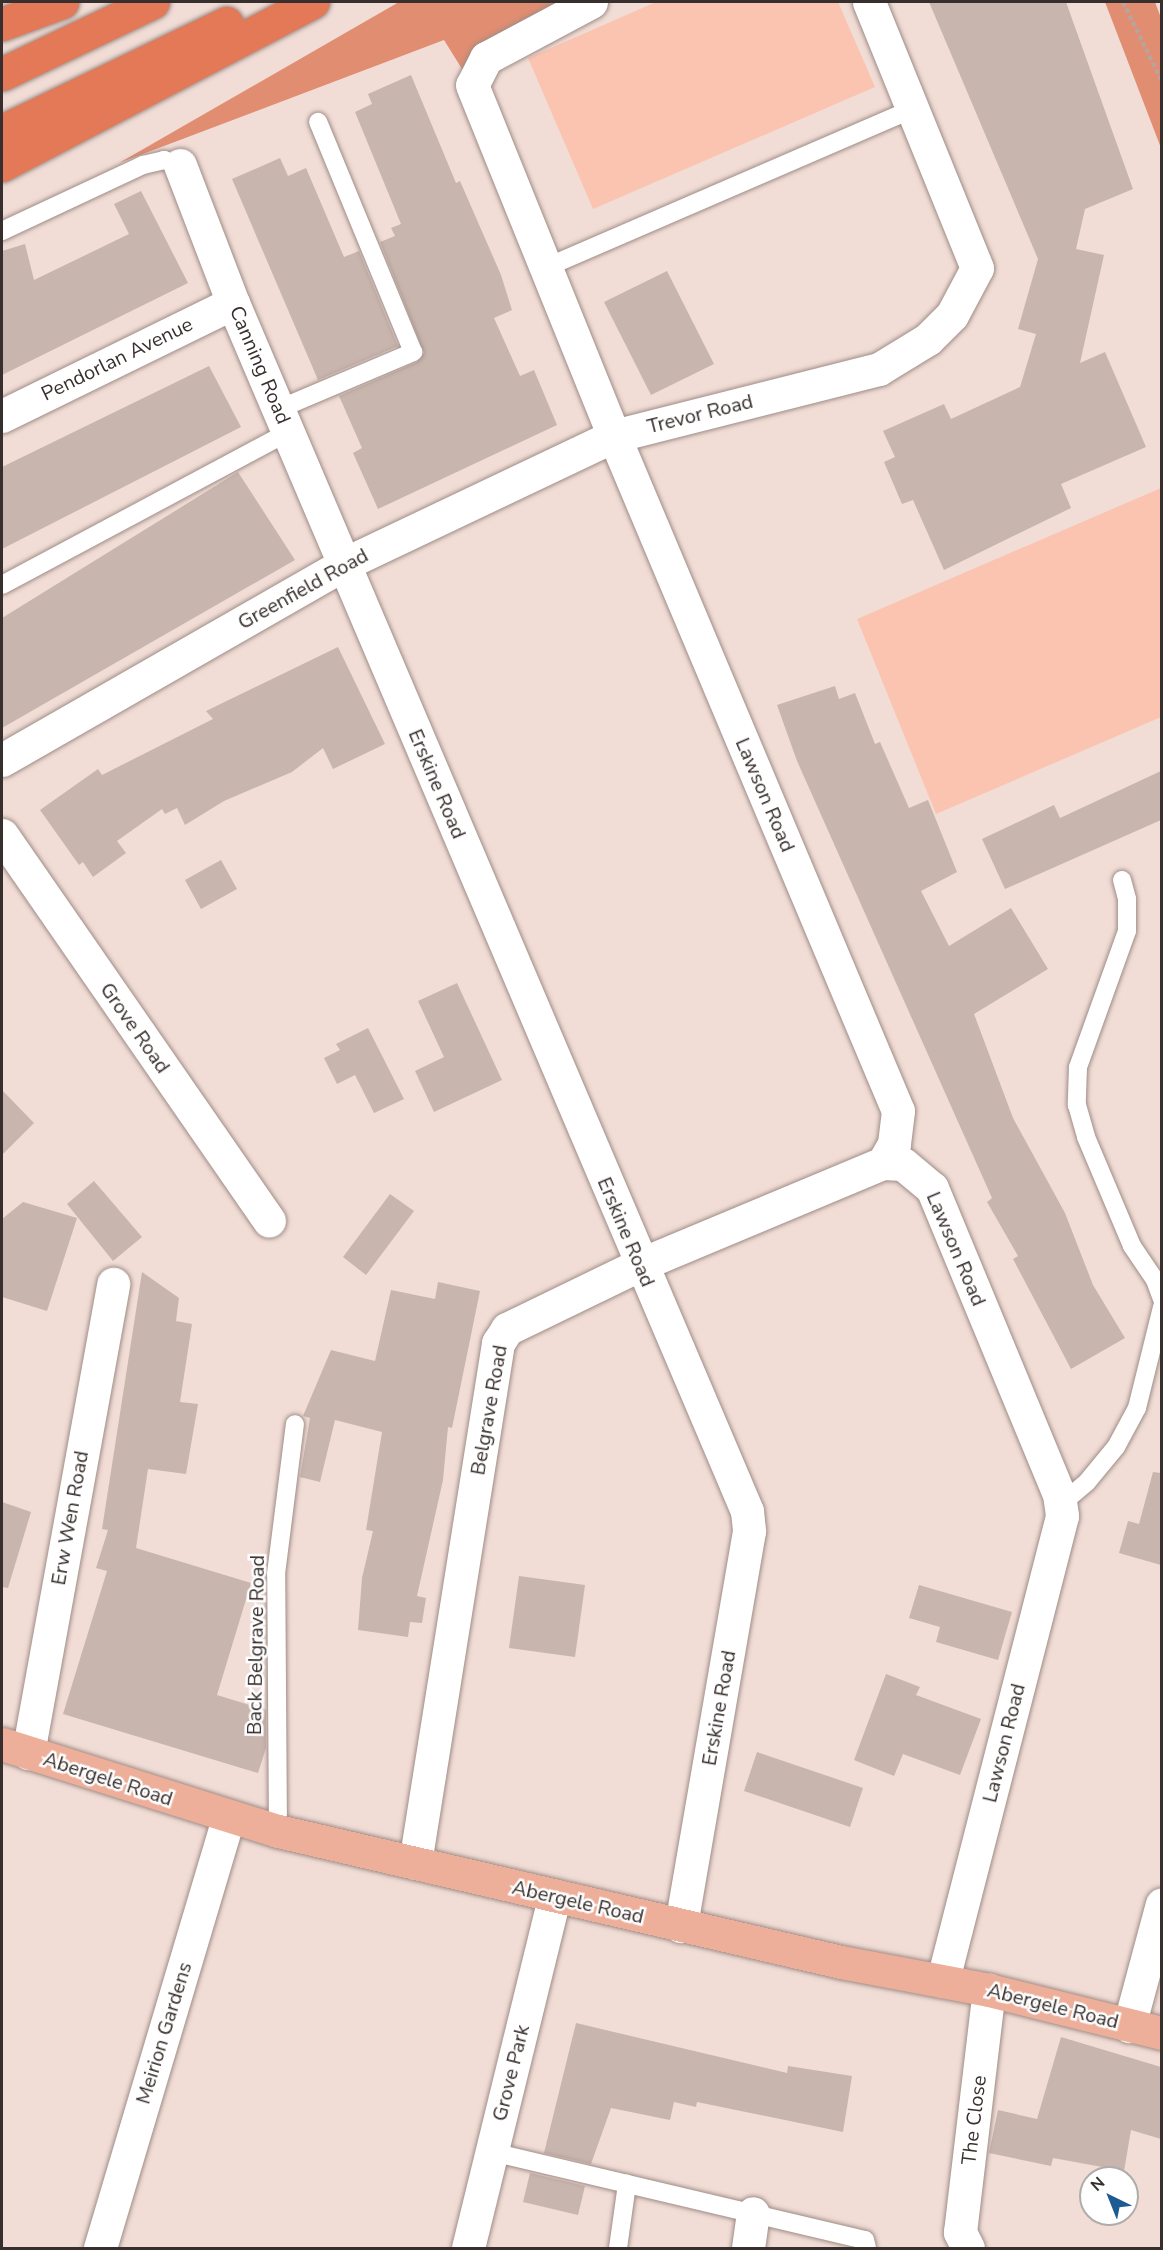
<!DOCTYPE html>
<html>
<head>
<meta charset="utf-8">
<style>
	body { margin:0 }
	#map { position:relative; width:1163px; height:2250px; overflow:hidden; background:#f1ddd6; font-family:"Nunito Sans",sans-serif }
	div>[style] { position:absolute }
	.green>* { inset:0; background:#fac4b1 }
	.forest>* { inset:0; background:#e18d71 }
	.building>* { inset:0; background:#c8b5ae }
	.path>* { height:4px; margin-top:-2px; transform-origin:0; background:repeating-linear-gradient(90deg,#b5a5a0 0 4.5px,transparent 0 7.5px) }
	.roads { filter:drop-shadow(0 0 2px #9f8c86) drop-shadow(0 0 2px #9f8c86) }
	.lane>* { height:18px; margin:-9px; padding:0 9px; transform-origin:9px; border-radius:9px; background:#fff }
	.street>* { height:33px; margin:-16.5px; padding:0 16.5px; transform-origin:16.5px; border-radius:16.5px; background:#fff }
	.primary>* { height:33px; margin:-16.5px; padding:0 16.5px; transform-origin:16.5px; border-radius:16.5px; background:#eeaf9a }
	.highway>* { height:33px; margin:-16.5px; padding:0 16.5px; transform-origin:16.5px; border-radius:16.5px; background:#e37956 }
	span { translate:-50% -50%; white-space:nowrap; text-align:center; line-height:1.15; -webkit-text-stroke:5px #fff; paint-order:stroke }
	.street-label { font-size:20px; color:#372f2d }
	.frame { position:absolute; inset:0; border:3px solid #372f2d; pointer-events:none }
	.north { position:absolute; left:1079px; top:2166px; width:60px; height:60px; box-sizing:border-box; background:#fff; border:2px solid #afacab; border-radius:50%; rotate:317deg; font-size:16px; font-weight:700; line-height:24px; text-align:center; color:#372f2d }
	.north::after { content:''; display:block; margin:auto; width:21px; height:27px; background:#1e5b92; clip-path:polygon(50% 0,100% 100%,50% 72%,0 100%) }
</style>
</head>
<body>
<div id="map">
	<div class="green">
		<i style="clip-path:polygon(656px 2px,838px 2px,875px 87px,593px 209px,528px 58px)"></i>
		<i style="clip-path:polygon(1161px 488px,1161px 717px,936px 814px,857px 619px)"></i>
	</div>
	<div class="forest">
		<i style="clip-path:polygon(399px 2px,591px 2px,472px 85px,444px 40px,119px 163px)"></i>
		<i style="clip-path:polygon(1105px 2px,1155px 2px,1161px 18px,1161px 148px)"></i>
	</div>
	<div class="building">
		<i style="clip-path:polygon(929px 2px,1066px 2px,1133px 189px,1085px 209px,1076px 249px,1104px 255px,1080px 363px,1105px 352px,1146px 447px,1061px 484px,1071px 508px,944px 570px,913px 500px,902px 504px,884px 462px,895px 457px,883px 431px,944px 404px,951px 419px,1020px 387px,1036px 334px,1018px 329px,1038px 259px)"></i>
		<i style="clip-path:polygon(411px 75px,456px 183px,460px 181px,501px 275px,512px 310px,494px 318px,520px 376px,534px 370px,557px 425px,378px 509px,353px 453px,362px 448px,339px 396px,417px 362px,424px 353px,380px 242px,395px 236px,391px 228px,401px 224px,355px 112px,372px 104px,368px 94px)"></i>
		<i style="clip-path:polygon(280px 158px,288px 176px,306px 168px,344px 257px,359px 251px,398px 346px,318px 380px,232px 179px)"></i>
		<i style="clip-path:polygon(141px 191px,188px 283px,2px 375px,2px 251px,25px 244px,34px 280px,129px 234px,114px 204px)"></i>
		<i style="clip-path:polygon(667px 271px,714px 364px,651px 395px,604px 302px)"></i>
		<i style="clip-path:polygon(209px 366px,241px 427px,2px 549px,2px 467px)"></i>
		<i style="clip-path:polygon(238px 472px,295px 560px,2px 728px,2px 618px)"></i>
		<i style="clip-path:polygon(338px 647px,385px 744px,333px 769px,323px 748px,292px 772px,224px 801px,185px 825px,177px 808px,165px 814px,162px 809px,117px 841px,126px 853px,93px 877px,83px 862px,79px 865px,40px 810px,98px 769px,102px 775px,213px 719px,206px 711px)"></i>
		<i style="clip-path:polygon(835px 686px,839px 699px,855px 693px,875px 744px,880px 742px,909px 808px,928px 800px,957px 872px,921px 891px,949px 946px,1011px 908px,1048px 969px,974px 1014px,1013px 1118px,1065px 1213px,1093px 1285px,1125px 1338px,1071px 1369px,1013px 1259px,1018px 1256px,987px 1202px,992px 1198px,797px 761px,777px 705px)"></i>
		<i style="clip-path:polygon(1161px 771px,1161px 820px,1005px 889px,982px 839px,1054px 805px,1060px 818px)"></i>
		<i style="clip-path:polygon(221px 860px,237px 889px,201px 909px,185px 880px)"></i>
		<i style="clip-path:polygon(457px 983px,502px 1080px,434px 1112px,415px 1071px,444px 1057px,418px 1001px)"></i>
		<i style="clip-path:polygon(368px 1028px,404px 1099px,374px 1113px,355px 1075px,337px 1084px,324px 1058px,340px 1050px,336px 1044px)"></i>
		<i style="clip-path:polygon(2px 1090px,34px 1123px,2px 1155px)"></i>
		<i style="clip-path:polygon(94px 1181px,142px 1237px,113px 1261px,67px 1204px)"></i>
		<i style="clip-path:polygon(390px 1194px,414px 1211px,366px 1275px,343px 1257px)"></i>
		<i style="clip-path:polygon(23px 1202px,77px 1218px,47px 1311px,2px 1297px,2px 1219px)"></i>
		<i style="clip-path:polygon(142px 1272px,179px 1298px,176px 1321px,192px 1324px,180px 1402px,198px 1404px,186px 1474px,148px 1469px,136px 1548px,251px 1583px,217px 1695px,266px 1710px,266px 1748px,258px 1773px,63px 1714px,107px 1571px,96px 1568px,108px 1530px,102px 1529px)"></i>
		<i style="clip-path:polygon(438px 1282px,480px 1291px,452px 1428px,448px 1427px,443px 1480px,417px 1596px,426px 1598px,422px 1623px,410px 1622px,408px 1637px,358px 1630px,362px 1578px,373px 1531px,366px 1530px,382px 1432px,335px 1420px,320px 1482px,300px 1477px,310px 1418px,303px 1416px,331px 1350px,375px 1361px,391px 1290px,435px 1299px)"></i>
		<i style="clip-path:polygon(1153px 1472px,1161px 1473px,1161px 1565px,1119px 1553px,1128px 1521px,1139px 1524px)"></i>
		<i style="clip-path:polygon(2px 1502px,31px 1512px,8px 1588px,2px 1587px)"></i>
		<i style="clip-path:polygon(519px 1576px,585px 1585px,575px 1657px,509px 1648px)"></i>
		<i style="clip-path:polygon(919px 1585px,1012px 1612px,998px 1660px,936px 1642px,940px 1627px,909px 1618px)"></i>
		<i style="clip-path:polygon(886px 1674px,920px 1687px,916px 1695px,981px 1719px,960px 1775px,903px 1754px,894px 1776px,854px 1760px)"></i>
		<i style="clip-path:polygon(757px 1752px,863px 1788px,850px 1827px,744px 1791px)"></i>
		<i style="clip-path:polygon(576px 2023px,787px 2073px,788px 2066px,852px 2076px,843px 2132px,697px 2102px,696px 2107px,674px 2102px,670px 2120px,611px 2108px,591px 2164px,544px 2153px)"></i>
		<i style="clip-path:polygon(1061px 2037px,1161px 2067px,1161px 2139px,1131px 2130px,1124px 2171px,1053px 2158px,1051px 2166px,989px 2153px,998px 2110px,1037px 2119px)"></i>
		<i style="clip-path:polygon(530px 2173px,585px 2186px,578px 2215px,523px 2202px)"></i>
	</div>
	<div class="path">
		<i style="left:1123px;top:2px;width:89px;rotate:64deg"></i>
	</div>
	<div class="roads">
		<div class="lane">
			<i style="left:2px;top:231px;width:156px;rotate:-25.1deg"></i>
			<i style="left:143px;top:165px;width:22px;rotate:-13deg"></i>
			<i style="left:164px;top:160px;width:17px;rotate:17deg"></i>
			<i style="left:545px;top:268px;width:401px;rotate:-23.4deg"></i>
			<i style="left:279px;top:409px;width:146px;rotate:-23deg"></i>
			<i style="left:413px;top:352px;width:249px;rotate:-112.4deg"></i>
			<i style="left:2px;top:585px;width:325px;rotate:-28.1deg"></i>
			<i style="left:1122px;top:880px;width:20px;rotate:75deg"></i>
			<i style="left:1127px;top:899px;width:32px;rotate:90deg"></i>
			<i style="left:1127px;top:931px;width:145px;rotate:109.8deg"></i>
			<i style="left:1078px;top:1067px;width:38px;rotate:92deg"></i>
			<i style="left:1077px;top:1105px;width:33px;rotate:74deg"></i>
			<i style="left:1086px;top:1137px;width:118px;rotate:67.1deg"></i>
			<i style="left:1132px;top:1246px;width:41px;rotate:55.9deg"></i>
			<i style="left:1155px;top:1280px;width:20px;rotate:70deg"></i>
			<i style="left:1061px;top:1504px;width:34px;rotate:-40deg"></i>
			<i style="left:1087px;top:1482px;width:45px;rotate:-50.4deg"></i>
			<i style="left:1116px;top:1447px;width:44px;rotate:-61.7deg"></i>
			<i style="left:1137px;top:1408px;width:104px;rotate:-76.1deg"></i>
			<i style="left:278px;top:1831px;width:257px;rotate:-90.4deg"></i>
			<i style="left:276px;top:1574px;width:151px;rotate:-82.8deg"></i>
			<i style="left:492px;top:2152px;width:383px;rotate:13.3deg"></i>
			<i style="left:865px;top:2240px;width:8px;rotate:76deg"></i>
			<i style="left:618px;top:2248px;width:65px;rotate:-82deg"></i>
		</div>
		<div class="street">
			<i style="left:591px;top:2px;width:119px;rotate:151.9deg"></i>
			<i style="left:486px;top:58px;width:30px;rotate:117deg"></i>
			<i style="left:472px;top:85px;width:379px;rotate:68deg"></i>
			<i style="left:614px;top:436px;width:732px;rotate:67.18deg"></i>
			<i style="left:898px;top:1111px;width:33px;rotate:97deg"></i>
			<i style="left:894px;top:1144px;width:22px;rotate:120deg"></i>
			<i style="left:180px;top:165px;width:148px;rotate:69deg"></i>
			<i style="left:233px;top:303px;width:1313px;rotate:66.95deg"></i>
			<i style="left:747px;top:1511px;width:20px;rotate:84deg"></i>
			<i style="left:749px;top:1531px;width:401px;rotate:99.8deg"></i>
			<i style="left:2px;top:416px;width:257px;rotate:-26.1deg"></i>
			<i style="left:2px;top:760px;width:394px;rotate:-29.8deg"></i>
			<i style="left:344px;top:564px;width:299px;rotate:-25.4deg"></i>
			<i style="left:614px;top:436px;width:273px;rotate:-14.2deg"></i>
			<i style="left:879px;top:369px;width:57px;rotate:-31.5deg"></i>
			<i style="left:928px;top:339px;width:34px;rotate:-45deg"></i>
			<i style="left:952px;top:315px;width:53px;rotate:-62deg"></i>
			<i style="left:977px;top:268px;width:287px;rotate:-112.1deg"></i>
			<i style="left:2px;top:835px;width:469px;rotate:55.3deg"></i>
			<i style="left:28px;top:1753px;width:477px;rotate:-79.7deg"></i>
			<i style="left:415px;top:1863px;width:527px;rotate:-80.93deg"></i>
			<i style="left:498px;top:1343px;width:17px;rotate:-57deg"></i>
			<i style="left:507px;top:1329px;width:147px;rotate:-25.9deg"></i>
			<i style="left:639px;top:1265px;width:264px;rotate:-22.7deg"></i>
			<i style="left:883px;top:1163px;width:20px;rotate:3deg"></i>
			<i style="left:903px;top:1164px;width:38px;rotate:40deg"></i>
			<i style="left:932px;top:1188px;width:331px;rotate:67.5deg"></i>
			<i style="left:1059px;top:1494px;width:22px;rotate:82deg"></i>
			<i style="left:1062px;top:1516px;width:480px;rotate:104.4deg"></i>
			<i style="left:1129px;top:2026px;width:126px;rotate:-74.9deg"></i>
			<i style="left:100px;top:2248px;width:449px;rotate:-73.4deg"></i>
			<i style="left:468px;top:2248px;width:361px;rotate:-76.2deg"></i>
			<i style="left:748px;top:2248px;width:35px;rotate:-82deg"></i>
			<i style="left:968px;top:2248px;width:18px;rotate:-117deg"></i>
			<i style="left:960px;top:2232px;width:244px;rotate:-83.2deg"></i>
		</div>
		<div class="primary">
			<i style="left:2px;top:1744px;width:289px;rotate:17.5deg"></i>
			<i style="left:278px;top:1831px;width:578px;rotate:13.1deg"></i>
			<i style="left:841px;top:1962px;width:151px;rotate:10.7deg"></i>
			<i style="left:989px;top:1990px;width:178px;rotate:14deg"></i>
		</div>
		<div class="highway">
			<i style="left:2px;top:24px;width:64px;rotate:-20.1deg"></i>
			<i style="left:2px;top:74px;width:167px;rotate:-25.5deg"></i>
			<i style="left:2px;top:131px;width:249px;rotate:-25.7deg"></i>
			<i style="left:2px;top:165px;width:351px;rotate:-27.7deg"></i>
		</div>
	</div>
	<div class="street-label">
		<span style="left:117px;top:359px;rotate:-26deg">Pendorlan Avenue</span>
		<span style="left:260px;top:365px;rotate:67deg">Canning Road</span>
		<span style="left:700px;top:414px;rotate:-14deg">Trevor Road</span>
		<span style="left:303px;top:589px;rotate:-29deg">Greenfield Road</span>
		<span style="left:437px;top:784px;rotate:67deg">Erskine Road</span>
		<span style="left:765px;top:795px;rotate:67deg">Lawson Road</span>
		<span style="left:135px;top:1028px;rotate:55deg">Grove Road</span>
		<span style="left:626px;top:1232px;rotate:67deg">Erskine Road</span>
		<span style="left:956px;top:1249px;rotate:67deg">Lawson Road</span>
		<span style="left:489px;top:1410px;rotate:-80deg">Belgrave Road</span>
		<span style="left:70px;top:1518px;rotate:-80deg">Erw Wen Road</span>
		<span style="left:256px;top:1645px;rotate:-89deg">Back Belgrave Road</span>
		<span style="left:719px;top:1708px;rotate:-80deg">Erskine Road</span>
		<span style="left:1004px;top:1743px;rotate:-76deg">Lawson Road</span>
		<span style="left:108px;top:1779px;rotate:18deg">Abergele Road</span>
		<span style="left:578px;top:1902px;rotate:13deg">Abergele Road</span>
		<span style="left:1053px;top:2006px;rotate:14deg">Abergele Road</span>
		<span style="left:164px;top:2033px;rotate:-73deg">Meirion Gardens</span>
		<span style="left:511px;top:2073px;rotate:-76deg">Grove Park</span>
		<span style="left:974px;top:2120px;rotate:-83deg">The Close</span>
	</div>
	<div class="frame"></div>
	<div class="north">N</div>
</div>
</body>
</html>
